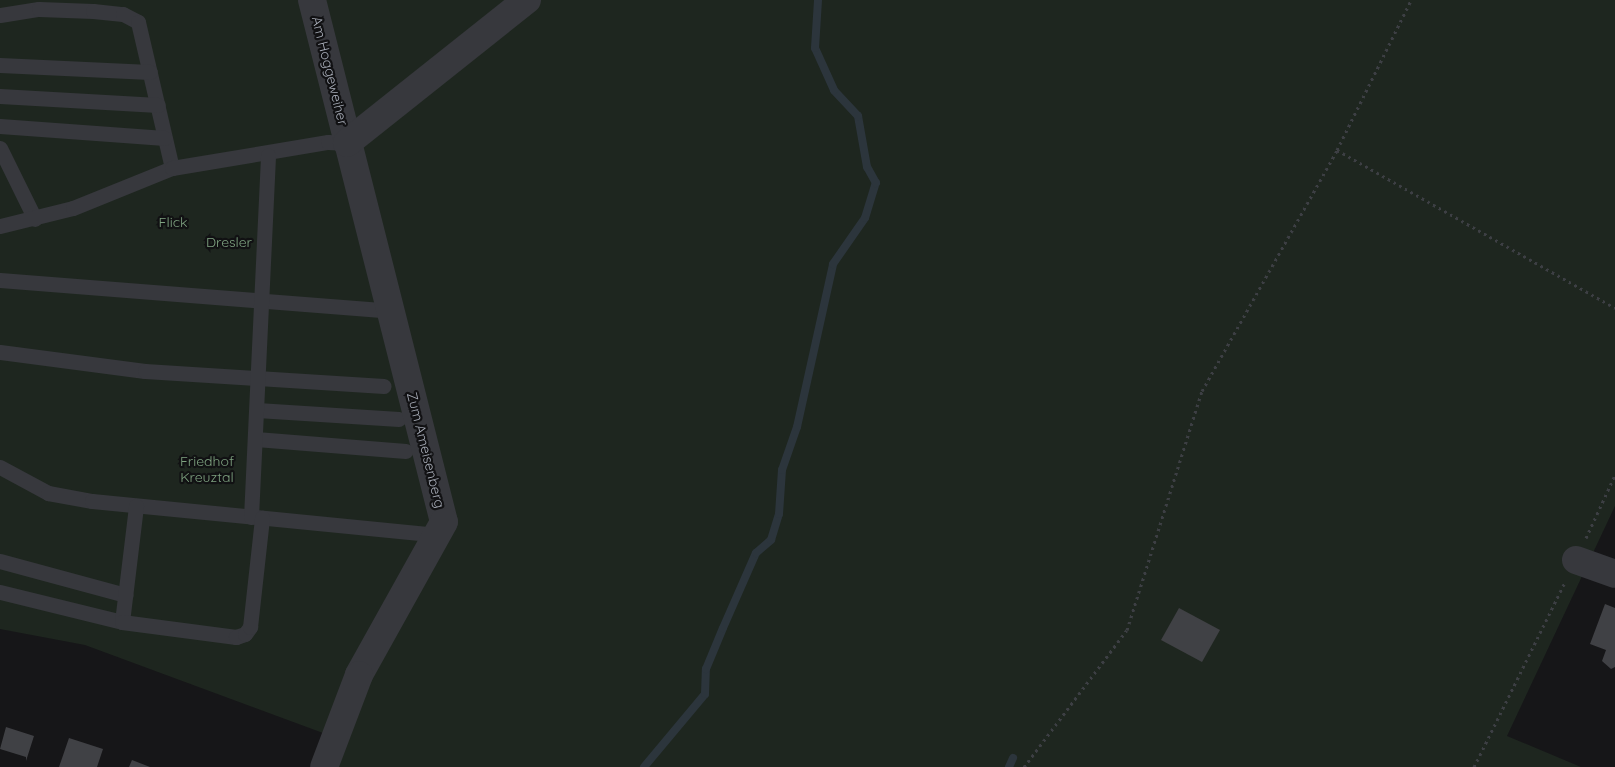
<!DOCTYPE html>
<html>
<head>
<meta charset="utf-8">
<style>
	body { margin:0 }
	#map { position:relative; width:1615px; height:767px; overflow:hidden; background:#161618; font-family:Quicksand,sans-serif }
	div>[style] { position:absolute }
	.green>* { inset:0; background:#1e261f }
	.stream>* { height:8px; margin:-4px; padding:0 4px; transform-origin:4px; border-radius:4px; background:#2c353c }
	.building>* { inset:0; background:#404145 }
	.path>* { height:3px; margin-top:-1.5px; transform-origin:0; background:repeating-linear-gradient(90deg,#3d3f44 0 2.5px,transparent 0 6.5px) }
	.lane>* { height:15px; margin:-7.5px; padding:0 7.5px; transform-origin:7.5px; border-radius:7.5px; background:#37383d }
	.street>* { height:28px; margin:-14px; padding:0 14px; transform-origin:14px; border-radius:14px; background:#37383d }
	span { translate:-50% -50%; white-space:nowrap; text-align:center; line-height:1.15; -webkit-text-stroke:4.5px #111113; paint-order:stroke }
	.street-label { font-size:14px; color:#a8adb8 }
	.park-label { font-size:14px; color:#7fa381 }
</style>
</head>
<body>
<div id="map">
	<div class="green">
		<i style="clip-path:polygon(0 0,1615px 0,1615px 506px,1507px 736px,1581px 767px,322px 767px,323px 733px,85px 645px,0 629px)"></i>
	</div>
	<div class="stream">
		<i style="left:644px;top:767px;width:95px;rotate:-50.1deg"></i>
		<i style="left:705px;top:694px;width:25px;rotate:-88deg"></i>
		<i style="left:706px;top:669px;width:44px;rotate:-67.5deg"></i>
		<i style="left:723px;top:628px;width:82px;rotate:-66.3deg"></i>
		<i style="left:756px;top:553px;width:20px;rotate:-41deg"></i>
		<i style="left:771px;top:540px;width:27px;rotate:-73deg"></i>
		<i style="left:779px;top:514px;width:44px;rotate:-86.1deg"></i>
		<i style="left:782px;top:470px;width:46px;rotate:-70.8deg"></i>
		<i style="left:797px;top:427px;width:167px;rotate:-77.5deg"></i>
		<i style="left:833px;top:264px;width:56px;rotate:-55.2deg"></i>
		<i style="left:865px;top:218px;width:37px;rotate:-73deg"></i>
		<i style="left:876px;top:183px;width:18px;rotate:-119deg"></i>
		<i style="left:867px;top:167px;width:52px;rotate:-100deg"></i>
		<i style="left:858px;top:116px;width:35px;rotate:-133deg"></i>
		<i style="left:834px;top:90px;width:46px;rotate:-114.3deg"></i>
		<i style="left:815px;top:48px;width:48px;rotate:-86.4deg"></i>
		<i style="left:1009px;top:767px;width:10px;rotate:-66deg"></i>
	</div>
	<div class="building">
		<i style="clip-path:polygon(1605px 604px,1615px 608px,1615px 667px,1611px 669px,1602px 661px,1606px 650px,1590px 644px)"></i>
		<i style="clip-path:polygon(1179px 608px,1220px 630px,1202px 662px,1161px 640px)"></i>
		<i style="clip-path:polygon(6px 727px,34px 736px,26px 761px,26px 757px,0 749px)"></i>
		<i style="clip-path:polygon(69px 738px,103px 749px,97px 767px,59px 767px)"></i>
		<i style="clip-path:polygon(132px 760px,150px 767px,129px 767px)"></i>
	</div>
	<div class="path">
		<i style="left:1337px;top:150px;width:320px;rotate:29.6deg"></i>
		<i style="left:1586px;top:538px;width:69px;rotate:-65.3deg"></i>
		<i style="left:1024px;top:767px;width:171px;rotate:-53.1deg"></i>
		<i style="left:1127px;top:630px;width:250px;rotate:-72.6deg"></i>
		<i style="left:1202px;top:391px;width:276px;rotate:-60.7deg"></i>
		<i style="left:1337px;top:150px;width:167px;rotate:-63.7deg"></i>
		<i style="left:1474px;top:767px;width:206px;rotate:-63.8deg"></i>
	</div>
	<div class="lane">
		<i style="left:0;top:15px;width:39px;rotate:-9deg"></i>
		<i style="left:39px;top:9px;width:54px;rotate:2.1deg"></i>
		<i style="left:93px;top:11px;width:30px;rotate:6deg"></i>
		<i style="left:123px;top:14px;width:17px;rotate:28deg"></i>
		<i style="left:138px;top:22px;width:150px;rotate:76.9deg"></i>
		<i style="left:0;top:65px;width:150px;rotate:2.7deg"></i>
		<i style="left:0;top:96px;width:158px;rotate:3.3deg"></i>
		<i style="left:0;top:126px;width:165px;rotate:4.2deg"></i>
		<i style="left:0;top:148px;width:79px;rotate:63.8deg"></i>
		<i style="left:0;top:226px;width:75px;rotate:-13.9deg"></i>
		<i style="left:73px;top:208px;width:107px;rotate:-22deg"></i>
		<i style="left:172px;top:168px;width:158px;rotate:-9.5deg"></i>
		<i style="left:328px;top:142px;width:19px;rotate:3deg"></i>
		<i style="left:0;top:280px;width:392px;rotate:4.5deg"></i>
		<i style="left:0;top:352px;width:146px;rotate:7.5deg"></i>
		<i style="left:145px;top:371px;width:239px;rotate:3.6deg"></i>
		<i style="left:257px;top:410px;width:142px;rotate:3.6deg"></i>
		<i style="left:256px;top:439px;width:150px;rotate:4.6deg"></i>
		<i style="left:0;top:467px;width:55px;rotate:28.4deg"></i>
		<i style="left:48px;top:493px;width:45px;rotate:10.3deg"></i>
		<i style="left:92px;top:501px;width:347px;rotate:5.6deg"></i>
		<i style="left:251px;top:517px;width:362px;rotate:-87.3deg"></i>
		<i style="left:0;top:561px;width:130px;rotate:15.2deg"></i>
		<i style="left:0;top:592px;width:126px;rotate:13.8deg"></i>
		<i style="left:122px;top:622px;width:117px;rotate:-83.1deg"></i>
		<i style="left:122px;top:622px;width:115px;rotate:7.5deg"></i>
		<i style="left:236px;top:637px;width:9px;rotate:-18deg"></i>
		<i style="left:245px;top:634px;width:9px;rotate:-54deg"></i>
		<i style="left:250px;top:627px;width:110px;rotate:-83.7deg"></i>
	</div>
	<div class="street">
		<i style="left:312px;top:0;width:538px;rotate:75.81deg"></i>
		<i style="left:444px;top:522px;width:175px;rotate:119.1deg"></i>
		<i style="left:359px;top:675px;width:98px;rotate:110.8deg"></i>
		<i style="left:347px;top:143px;width:230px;rotate:-38.5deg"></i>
		<i style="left:1576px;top:560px;width:41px;rotate:19.7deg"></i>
	</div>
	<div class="street-label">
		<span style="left:330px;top:71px;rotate:76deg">Am Hoggeweiher</span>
		<span style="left:426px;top:450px;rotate:76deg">Zum Ameisenberg</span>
	</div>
	<div class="park-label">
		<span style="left:173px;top:222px">Flick</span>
		<span style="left:229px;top:242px">Dresler</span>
		<span style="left:207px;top:469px">Friedhof<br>Kreuztal</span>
	</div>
</div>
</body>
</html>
